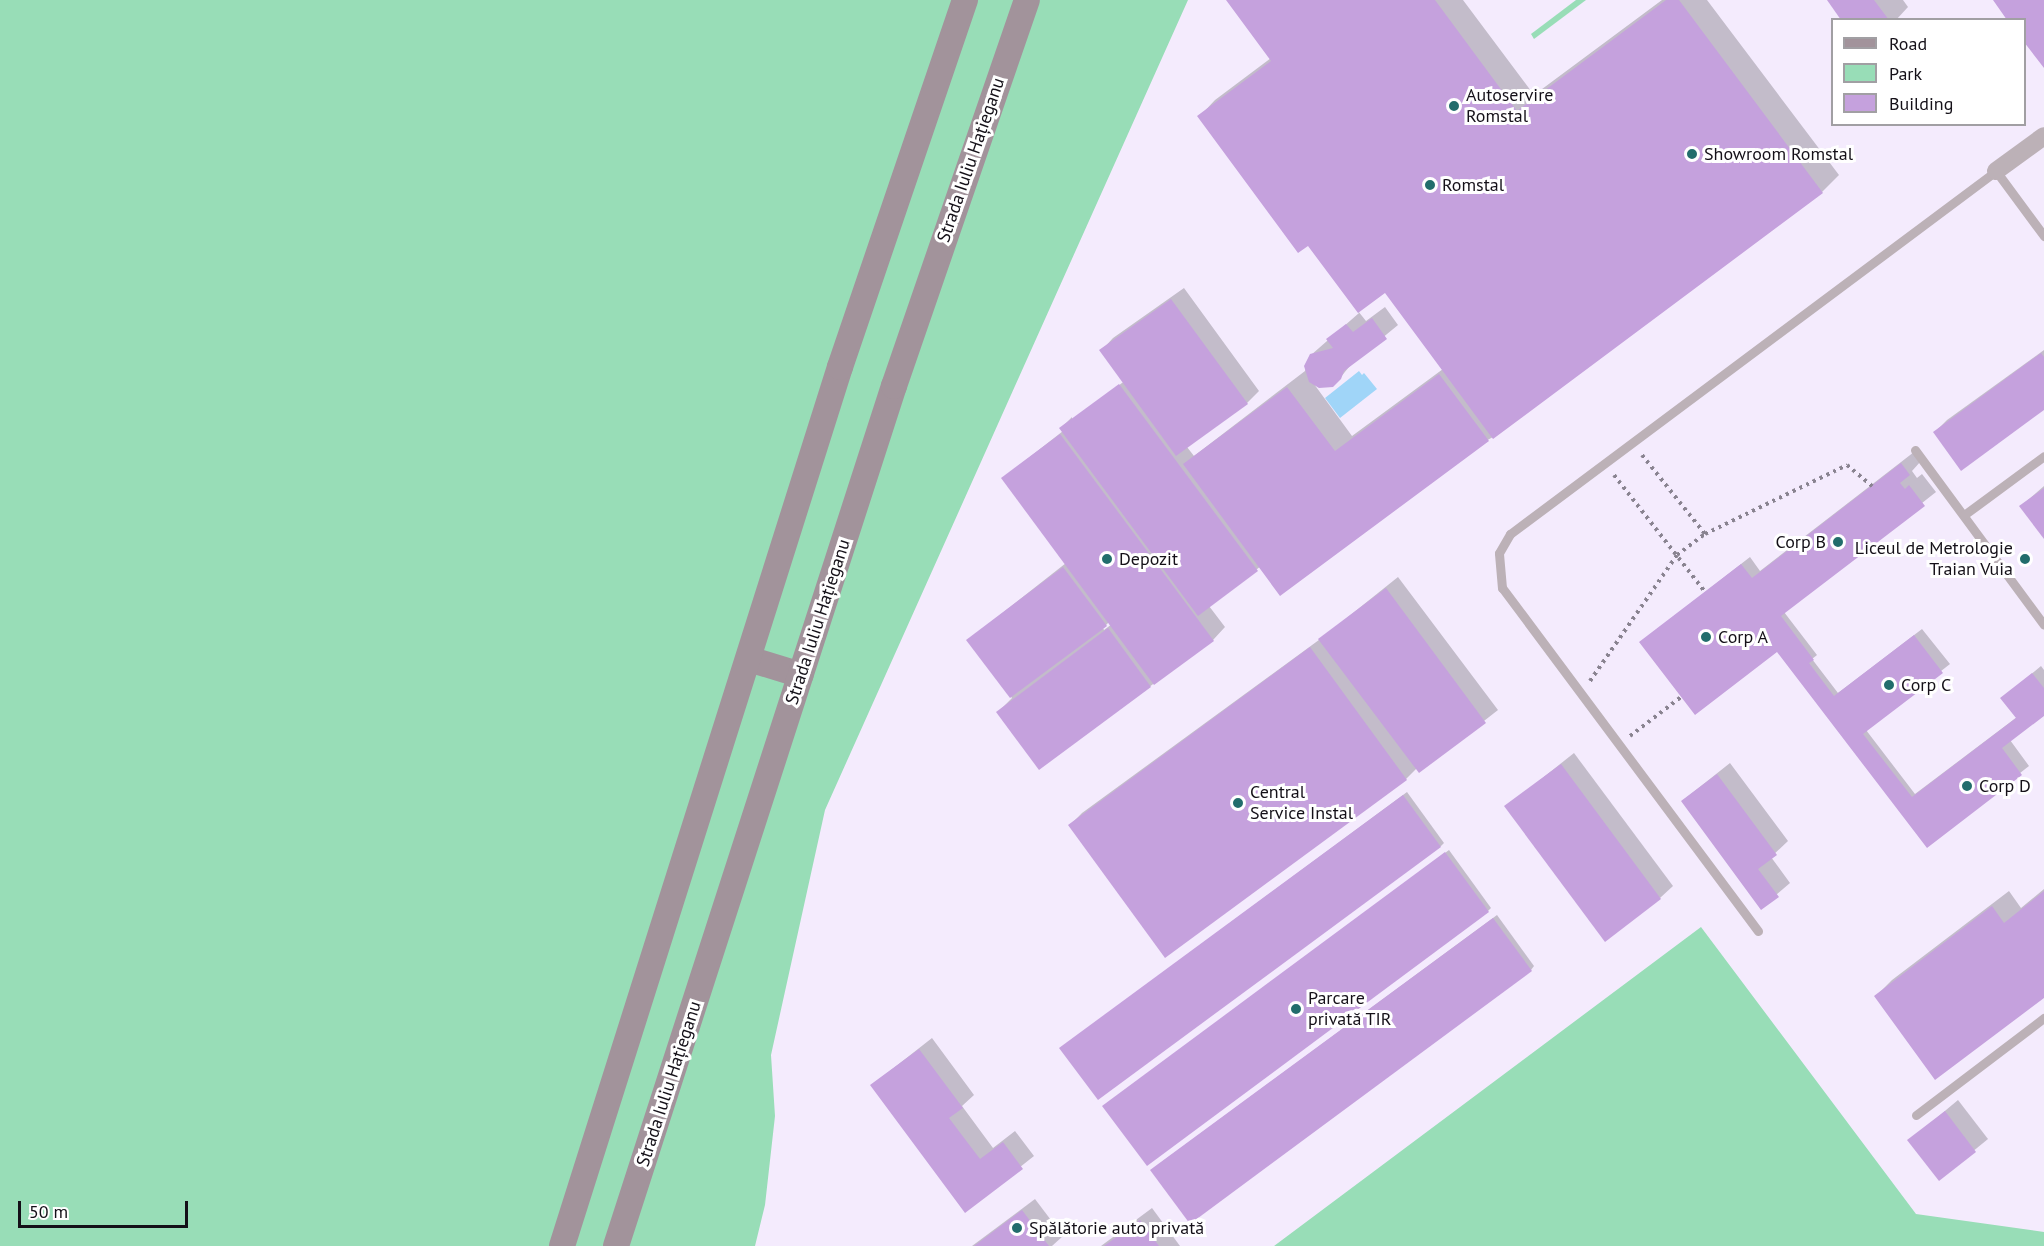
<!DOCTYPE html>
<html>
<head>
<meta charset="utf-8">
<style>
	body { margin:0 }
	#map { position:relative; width:2044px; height:1246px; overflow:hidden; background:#f4ebfd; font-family:"PT Sans",sans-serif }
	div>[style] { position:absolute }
	.green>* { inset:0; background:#98ddb7 }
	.water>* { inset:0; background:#a0d5f8 }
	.shadow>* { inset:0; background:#0003 }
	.building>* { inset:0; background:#c5a1dd }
	.path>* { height:4px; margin-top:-2px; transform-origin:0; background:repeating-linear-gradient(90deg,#898390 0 3px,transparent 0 7.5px) }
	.service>* { height:9px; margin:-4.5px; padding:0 4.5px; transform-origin:4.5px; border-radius:4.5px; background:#bcb1b7 }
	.minor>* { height:18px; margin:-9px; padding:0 9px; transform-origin:9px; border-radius:9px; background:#bcb1b7 }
	.secondary>* { height:26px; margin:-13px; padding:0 13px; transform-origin:13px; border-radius:13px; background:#a2939b }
	.dots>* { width:16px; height:16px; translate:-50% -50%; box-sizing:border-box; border:3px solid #fff; border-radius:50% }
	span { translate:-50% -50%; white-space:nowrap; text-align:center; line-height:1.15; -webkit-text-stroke:6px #fff; paint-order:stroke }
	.poi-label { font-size:18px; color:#141018 }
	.left { translate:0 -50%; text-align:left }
	.right { translate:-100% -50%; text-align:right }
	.street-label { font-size:18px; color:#141018 }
	.legend { position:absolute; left:1831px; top:18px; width:195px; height:108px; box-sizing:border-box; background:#fff; border:2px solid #a19fa3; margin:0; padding:8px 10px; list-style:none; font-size:18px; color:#141018 }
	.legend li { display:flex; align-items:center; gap:12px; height:30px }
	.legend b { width:30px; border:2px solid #a19fa3 }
	.scale { position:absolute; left:18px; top:1201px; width:170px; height:27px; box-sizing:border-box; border:3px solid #141018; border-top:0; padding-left:8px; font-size:18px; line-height:21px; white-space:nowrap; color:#141018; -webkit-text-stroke:4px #fff; paint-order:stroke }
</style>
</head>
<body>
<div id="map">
	<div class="green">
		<i style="clip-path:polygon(0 0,1188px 0,825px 810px,771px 1055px,775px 1116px,765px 1205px,755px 1246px,0 1246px)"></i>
		<i style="clip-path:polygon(1576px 0,1586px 0,1534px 39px,1531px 34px)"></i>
		<i style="clip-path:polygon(1701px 927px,1916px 1214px,2044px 1232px,2044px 1246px,1274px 1246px)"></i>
	</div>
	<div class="water">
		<i style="clip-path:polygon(1359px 371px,1362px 375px,1364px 373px,1377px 389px,1340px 418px,1325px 398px)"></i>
	</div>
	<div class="shadow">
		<i style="clip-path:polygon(evenodd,1228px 0,1463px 0,1534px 95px,1662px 0,1707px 0,1839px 175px,1822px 192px,1493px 437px,1261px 566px,1209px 606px,1225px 627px,1213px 640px,1039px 768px,998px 712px,1012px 698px,968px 640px,1066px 563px,1003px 478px,1063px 431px,1061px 428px,1072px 417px,1072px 420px,1126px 380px,1101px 351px,1113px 338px,1184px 288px,1259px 391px,1247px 403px,1187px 447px,1194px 456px,1305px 371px,1311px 355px,1359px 313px,1308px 244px,1199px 117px,1215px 100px,1271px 58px,1228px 0,1385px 291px,1443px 369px,1352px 436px,1314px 384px,1336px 383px,1353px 362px,1398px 325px,1385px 307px,1366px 321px,1358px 311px,1385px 291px,1228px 0,1109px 622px,1112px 624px,1104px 630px,1103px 628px,1109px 622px)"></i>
		<i style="clip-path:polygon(1828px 0,1903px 0,1908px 7px,1896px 20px,1843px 20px)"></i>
		<i style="clip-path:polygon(2044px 350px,2044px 408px,1935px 432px,1947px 420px)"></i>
		<i style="clip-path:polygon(1914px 452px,1921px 461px,1912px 471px,1917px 478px,1922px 474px,1936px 492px,1784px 612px,1817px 655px,1812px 659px,1838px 693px,1922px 629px,1950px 664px,1866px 730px,1915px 794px,2017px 717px,2002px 698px,2041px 666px,2044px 670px,2044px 714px,2010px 740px,2029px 766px,1927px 846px,1777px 650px,1641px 642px,1750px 557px,1760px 571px)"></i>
		<i style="clip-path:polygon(2044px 486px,2044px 537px,2021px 506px)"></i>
		<i style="clip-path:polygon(1398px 577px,1498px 710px,1420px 771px,1417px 768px,1406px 779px,1166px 956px,1070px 825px,1082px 813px,1323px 637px)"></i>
		<i style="clip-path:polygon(1574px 753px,1673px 886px,1660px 898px,1506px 807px)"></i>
		<i style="clip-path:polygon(1730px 763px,1788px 841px,1771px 857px,1790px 883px,1761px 908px,1682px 801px)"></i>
		<i style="clip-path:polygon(1407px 792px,1444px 843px,1441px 846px,1098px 1098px,1065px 1045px)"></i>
		<i style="clip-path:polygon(1449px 850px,1491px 908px,1488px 911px,1108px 1103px)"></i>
		<i style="clip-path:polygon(2044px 889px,2044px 996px,1876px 996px,1892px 980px,2009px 891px,2021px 908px)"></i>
		<i style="clip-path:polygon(1497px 915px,1534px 966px,1531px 970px,1155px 1167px)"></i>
		<i style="clip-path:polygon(932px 1038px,974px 1095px,962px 1106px,993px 1148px,1015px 1131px,1034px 1156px,965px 1211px,872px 1085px)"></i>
		<i style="clip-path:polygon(1958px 1100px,1988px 1139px,1939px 1179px,1909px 1141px)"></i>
		<i style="clip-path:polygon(1035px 1199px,1063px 1236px,1052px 1246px,972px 1246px)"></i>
		<i style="clip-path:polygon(1152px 1208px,1180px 1246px,1101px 1246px)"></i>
	</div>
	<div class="building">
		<i style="clip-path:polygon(1226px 0,1435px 0,1517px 111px,1666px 0,1679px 0,1823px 193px,1493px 439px,1385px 293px,1358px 313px,1308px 246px,1298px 253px,1197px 116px,1271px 61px)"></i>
		<i style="clip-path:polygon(1827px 0,1874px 0,1889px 20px,1841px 20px)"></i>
		<i style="clip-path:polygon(1993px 0,2044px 0,2044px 68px,2024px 42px,2024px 20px,2007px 20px)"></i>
		<i style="clip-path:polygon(1171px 299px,1248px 404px,1176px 456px,1099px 350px)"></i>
		<i style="clip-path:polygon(1372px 318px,1387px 339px,1344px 371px,1341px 379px,1333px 387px,1319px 388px,1309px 382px,1304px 366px,1310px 354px,1333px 348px,1326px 339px,1346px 324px,1353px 332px)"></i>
		<i style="clip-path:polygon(2041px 353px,2044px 357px,2044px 410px,1961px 471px,1933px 432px)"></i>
		<i style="clip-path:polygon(1439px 374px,1489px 441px,1280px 596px,1183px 464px,1287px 387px,1335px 451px)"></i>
		<i style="clip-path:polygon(1119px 384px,1258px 571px,1198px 616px,1059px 428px)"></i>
		<i style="clip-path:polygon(1060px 434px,1214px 641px,1154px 685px,1001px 478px)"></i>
		<i style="clip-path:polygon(1901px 463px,1910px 475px,1900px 483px,1905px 489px,1909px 485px,1925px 506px,1781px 616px,1814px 660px,1809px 663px,1834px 696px,1914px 635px,1943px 673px,1863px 734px,1912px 797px,2016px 718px,2000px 698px,2032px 673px,2044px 688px,2044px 716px,2002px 748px,2022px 775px,1927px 848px,1777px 652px,1695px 715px,1639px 642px,1741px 564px,1752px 578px)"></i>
		<i style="clip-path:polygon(2044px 488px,2044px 539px,2019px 506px)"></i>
		<i style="clip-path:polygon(1063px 567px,1107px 626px,1010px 698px,966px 640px)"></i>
		<i style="clip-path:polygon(1386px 588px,1486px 723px,1419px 773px,1318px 639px)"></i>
		<i style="clip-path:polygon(1108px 628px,1151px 687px,1039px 770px,996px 712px)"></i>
		<i style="clip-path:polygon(1310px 647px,1407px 780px,1165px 958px,1068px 825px)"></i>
		<i style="clip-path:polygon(1561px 764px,1661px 899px,1605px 942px,1504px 806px)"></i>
		<i style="clip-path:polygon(1717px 774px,1777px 855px,1758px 869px,1779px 897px,1761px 910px,1681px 801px)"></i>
		<i style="clip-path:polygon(1403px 795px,1441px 847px,1098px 1100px,1059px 1048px)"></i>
		<i style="clip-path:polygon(1445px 852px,1489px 912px,1147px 1166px,1102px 1106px)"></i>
		<i style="clip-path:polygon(2044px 891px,2044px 998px,1935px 1080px,1874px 996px,1992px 906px,2004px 923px)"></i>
		<i style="clip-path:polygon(1493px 918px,1532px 971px,1190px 1224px,1150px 1170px)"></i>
		<i style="clip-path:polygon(919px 1049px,963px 1108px,949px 1118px,980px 1159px,1003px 1142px,1023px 1169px,965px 1213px,870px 1085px)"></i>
		<i style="clip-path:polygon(1945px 1111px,1976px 1152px,1939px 1181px,1907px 1140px)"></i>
		<i style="clip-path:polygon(1022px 1210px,1049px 1246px,974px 1246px)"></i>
		<i style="clip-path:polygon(1140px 1220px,1159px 1246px,1104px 1246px)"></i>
	</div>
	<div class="path">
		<i style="left:1642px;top:455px;width:101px;rotate:51.4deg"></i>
		<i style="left:1705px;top:534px;width:158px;rotate:-25.9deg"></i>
		<i style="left:1847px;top:465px;width:33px;rotate:40deg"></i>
		<i style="left:1614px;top:475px;width:148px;rotate:52.1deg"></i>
		<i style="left:1590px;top:681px;width:153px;rotate:-55.4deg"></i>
		<i style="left:1677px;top:555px;width:35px;rotate:-37deg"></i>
		<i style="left:1630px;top:736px;width:64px;rotate:-37.4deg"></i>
	</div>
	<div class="service">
		<i style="left:1915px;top:450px;width:217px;rotate:53.6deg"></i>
		<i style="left:1964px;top:515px;width:99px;rotate:-36.4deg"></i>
		<i style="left:1758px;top:931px;width:428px;rotate:-126.7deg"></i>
		<i style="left:1502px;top:588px;width:35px;rotate:-95deg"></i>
		<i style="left:1499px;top:553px;width:22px;rotate:-60deg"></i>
		<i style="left:1510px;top:534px;width:607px;rotate:-36.76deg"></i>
		<i style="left:1996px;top:171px;width:81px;rotate:53.6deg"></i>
		<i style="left:1916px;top:1115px;width:161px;rotate:-37.2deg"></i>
	</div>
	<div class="minor">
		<i style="left:1996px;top:171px;width:59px;rotate:-36.1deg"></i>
	</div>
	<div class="secondary">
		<i style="left:749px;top:659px;width:54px;rotate:17.1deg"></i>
		<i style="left:562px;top:1246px;width:922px;rotate:-72.45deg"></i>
		<i style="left:840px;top:367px;width:388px;rotate:-71.2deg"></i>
		<i style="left:616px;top:1246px;width:904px;rotate:-72.09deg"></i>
		<i style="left:894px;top:386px;width:408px;rotate:-71deg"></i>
	</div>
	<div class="dots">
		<i style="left:1454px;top:106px;background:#226d6c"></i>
		<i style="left:1692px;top:154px;background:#226d6c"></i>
		<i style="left:1430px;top:185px;background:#226d6c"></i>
		<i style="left:1838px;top:542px;background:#226d6c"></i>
		<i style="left:1107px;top:559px;background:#226d6c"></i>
		<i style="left:2025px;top:559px;background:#226d6c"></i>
		<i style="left:1706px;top:637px;background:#226d6c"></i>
		<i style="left:1889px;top:685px;background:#226d6c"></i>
		<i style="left:1967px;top:786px;background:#226d6c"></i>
		<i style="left:1238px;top:803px;background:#226d6c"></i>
		<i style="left:1296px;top:1009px;background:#226d6c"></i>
		<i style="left:1017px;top:1228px;background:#226d6c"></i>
	</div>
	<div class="poi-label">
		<span class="left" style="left:1466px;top:106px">Autoservire<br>Romstal</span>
		<span class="left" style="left:1704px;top:154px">Showroom Romstal</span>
		<span class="left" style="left:1442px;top:185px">Romstal</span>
		<span class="right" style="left:1826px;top:542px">Corp B</span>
		<span class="right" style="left:2013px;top:559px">Liceul de Metrologie<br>Traian Vuia</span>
		<span class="left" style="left:1119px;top:559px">Depozit</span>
		<span class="left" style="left:1718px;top:637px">Corp A</span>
		<span class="left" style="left:1901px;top:685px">Corp C</span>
		<span class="left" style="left:1979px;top:786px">Corp D</span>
		<span class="left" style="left:1250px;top:803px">Central<br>Service Instal</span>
		<span class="left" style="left:1308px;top:1009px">Parcare<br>privată TIR</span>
		<span class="left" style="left:1029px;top:1228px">Spălătorie auto privată</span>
	</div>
	<div class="street-label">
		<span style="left:971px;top:160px;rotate:-71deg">Strada Iuliu Hațieganu</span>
		<span style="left:818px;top:622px;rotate:-72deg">Strada Iuliu Hațieganu</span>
		<span style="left:669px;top:1084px;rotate:-72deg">Strada Iuliu Hațieganu</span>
	</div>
	<ul class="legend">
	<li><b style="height:8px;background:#a2939b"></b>Road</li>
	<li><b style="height:16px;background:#98ddb7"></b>Park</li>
	<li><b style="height:16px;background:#c5a1dd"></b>Building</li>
	</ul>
	<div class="scale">50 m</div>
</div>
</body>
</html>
